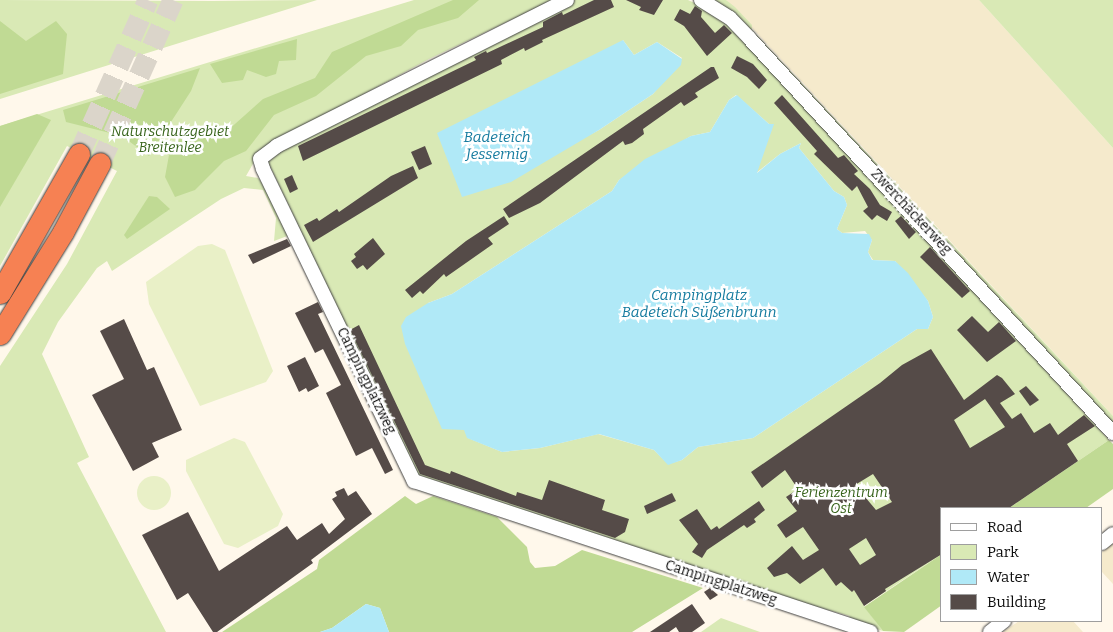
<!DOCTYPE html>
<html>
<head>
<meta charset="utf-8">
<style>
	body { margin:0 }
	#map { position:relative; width:1113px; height:632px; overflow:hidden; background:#fff8eb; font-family:Bitter,serif }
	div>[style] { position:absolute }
	.farmland>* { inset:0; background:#f5eacc }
	.green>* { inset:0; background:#d9e9b5 }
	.forest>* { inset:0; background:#c0da94 }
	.pitch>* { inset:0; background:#e9f0c7 }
	.round { border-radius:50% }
	.water>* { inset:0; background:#b0e9f7 }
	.building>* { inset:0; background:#554b48 }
	.highway-tunnel>* { height:21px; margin-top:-10.5px; transform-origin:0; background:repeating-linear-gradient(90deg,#dbd5ca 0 21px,transparent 0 32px) }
	.roads { filter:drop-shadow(0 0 1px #3f3f3f) drop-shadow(0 0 1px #3f3f3f) }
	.minor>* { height:14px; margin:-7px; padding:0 7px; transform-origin:7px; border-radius:7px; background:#fff }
	.highway>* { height:21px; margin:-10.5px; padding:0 10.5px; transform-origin:10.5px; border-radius:10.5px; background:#f68153 }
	span { translate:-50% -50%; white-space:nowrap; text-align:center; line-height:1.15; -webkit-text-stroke:5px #fff; paint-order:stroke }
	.park-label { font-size:14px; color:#38641c; font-style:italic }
	.street-label { font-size:14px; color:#0c0c0c }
	.water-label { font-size:15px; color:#157b9f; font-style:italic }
	.legend { position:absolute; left:940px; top:507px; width:162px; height:115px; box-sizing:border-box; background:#fff; border:1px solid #9e9e9e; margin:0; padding:6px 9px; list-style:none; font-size:15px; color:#0c0c0c }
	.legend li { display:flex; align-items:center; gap:10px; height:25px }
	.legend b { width:25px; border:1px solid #9e9e9e }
</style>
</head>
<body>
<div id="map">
	<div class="farmland">
		<i style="clip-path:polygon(726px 0,979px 0,1113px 148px,1113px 416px)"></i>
		<i style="clip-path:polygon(1113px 543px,1113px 584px,1102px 572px,1102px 552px)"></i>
		<i style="clip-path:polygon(1019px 621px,1073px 621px,1083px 632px,1003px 632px)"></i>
	</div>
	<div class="green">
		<i style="clip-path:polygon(0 0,213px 1px,317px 0,0 99px)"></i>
		<i style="clip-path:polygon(414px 0,553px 0,429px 59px,303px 127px,258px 155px,246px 176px,258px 178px,268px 188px,290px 235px,274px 241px,276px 218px,263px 190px,244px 188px,221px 199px,112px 271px,107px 261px,97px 268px,58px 322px,42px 354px,89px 457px,77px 463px,166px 632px,0 632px,0 366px,67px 264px,117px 171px,67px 146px,0 266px,0 126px)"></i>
		<i style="clip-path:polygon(evenodd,575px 0,688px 0,708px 9px,729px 24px,1109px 440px,1009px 508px,942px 508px,942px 554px,864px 606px,883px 631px,846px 619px,850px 616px,762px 592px,416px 474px,268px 162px,283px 150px,575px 0,623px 40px,634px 55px,657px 42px,682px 58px,653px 94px,599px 130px,566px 147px,623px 40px,575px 0,736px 95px,769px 124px,773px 124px,756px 173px,780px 154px,801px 143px,799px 148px,834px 191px,844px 197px,847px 205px,837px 229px,842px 233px,865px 231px,872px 240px,868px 252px,873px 260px,895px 261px,928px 301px,933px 317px,928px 329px,917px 329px,753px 438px,698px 447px,682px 460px,668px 464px,654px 450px,598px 434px,540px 448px,502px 452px,468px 438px,428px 303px,452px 294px,612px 191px,619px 180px,691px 136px,710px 132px,729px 100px,736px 95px)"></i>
		<i style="clip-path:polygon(713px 0,726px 0,735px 7px,752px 25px,752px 30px,1113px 416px,1113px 426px)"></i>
		<i style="clip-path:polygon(979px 0,1113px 0,1113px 148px)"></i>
		<i style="clip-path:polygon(721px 618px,760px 632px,701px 632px)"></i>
	</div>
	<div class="forest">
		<i style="clip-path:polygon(453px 0,479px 0,458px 18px,418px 30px,401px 46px,366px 56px,316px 96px,274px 115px,246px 151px,224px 161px,195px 190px,175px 197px,165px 177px,169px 155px,184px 129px,226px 132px,263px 99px,315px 78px,332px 52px)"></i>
		<i style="clip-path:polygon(0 21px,26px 41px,56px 21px,67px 34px,63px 74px,0 94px)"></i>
		<i style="clip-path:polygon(297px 39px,296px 60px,279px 61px,276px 74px,266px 77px,247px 70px,243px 80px,222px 83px,210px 64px)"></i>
		<i style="clip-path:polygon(200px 68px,191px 91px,149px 156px,122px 136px,66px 122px,63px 110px)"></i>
		<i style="clip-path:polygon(37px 114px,51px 120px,0 207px,0 126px)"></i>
		<i style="clip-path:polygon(149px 196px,157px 197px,170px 209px,127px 239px,124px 235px)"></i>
		<i style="clip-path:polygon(1109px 440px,1113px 444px,1113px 489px,1086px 508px,1009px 508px)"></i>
		<i style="clip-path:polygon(405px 496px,416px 504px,433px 496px,497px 517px,527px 547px,530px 562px,535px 568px,555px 566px,582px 550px,703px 588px,632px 632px,389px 632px,380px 608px,366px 604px,332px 628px,320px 632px,222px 632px,317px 569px,319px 560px)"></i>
		<i style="clip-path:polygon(942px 554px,942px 605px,904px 632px,883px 631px,864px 607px)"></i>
	</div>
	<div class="pitch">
		<i style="clip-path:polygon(212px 244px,225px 250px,273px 371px,266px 382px,200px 406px,149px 304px,146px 282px,198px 246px)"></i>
		<i style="clip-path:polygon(234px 438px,245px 442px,283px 514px,278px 526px,238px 548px,224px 544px,186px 471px,186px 460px)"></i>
		<i class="round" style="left:137px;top:476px;width:34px;height:34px"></i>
	</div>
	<div class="water">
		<i style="clip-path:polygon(623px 40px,634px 55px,657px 42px,682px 59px,681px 65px,653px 94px,599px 130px,511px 182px,462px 197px,437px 133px)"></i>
		<i style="clip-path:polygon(737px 95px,769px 124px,774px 124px,757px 173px,780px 154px,801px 143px,799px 148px,834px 191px,844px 197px,847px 205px,837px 229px,842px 233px,869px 234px,872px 240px,868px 252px,872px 260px,895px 261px,908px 273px,928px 301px,933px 317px,928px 329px,917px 329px,753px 438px,698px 447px,682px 460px,668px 465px,654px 450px,599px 434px,540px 448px,502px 452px,467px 438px,464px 430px,442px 429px,405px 344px,401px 326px,406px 317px,428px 303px,452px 294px,612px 191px,619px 180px,645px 159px,691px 136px,710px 132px,729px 100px)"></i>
		<i style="clip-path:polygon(366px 604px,380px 608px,389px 632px,320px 632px,332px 628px)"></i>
	</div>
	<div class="building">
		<i style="clip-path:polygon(594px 0,611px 0,614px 7px,542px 40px,543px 42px,525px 51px,524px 48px,501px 60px,502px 64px,303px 161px,298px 146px,476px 60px,474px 57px,486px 51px,487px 53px,543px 27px,543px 22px,562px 12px,563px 15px)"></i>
		<i style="clip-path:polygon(626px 0,663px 0,654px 15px,639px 10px,641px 7px)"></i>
		<i style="clip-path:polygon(695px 6px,702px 11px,701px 17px,715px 33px,724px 25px,732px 33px,707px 56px,684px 26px,674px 20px,680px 9px,690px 14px)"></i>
		<i style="clip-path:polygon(737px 56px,753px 64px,767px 80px,759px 89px,747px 77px,731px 68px)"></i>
		<i style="clip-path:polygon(711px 67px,714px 67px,719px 78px,695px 93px,698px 97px,684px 106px,681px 102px,643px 129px,644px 134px,632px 143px,625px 145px,623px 141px,540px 203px,509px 218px,503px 209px)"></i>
		<i style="clip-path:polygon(782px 95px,838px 158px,844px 155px,858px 171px,854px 174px,870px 189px,880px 205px,892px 212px,887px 221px,877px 215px,872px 220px,863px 211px,868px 207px,857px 186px,852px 191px,814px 154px,817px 151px,809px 142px,774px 103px)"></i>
		<i style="clip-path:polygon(425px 146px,432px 164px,419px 170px,411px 152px)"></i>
		<i style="clip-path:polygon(413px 166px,418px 178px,313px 242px,304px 225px,317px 218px,319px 221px,337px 209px,339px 212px,391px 176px)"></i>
		<i style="clip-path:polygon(292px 175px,298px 189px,290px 193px,284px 179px)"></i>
		<i style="clip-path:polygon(504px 216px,509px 224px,488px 238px,493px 244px,446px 277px,444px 274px,423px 294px,420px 291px,412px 298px,405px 290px,466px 241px)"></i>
		<i style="clip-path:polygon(901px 216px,916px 232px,909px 239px,895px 221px)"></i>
		<i style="clip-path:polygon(373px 238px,385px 254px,367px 270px,363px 265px,357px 269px,351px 261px,356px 257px,354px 254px)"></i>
		<i style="clip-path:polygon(287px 239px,291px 246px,253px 264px,248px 255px)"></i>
		<i style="clip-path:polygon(930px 247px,970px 291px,962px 298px,920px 257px)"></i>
		<i style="clip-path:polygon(318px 302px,323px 312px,318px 314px,393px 470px,385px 474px,372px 448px,356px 456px,326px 393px,341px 385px,323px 349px,315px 353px,295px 313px)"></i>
		<i style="clip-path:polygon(972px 316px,988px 332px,999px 322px,1016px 341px,987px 362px,957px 330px)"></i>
		<i style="clip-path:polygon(124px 319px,147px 370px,154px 367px,182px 430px,152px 443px,159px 457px,133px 471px,92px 395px,124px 379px,100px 331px)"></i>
		<i style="clip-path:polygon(359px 325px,425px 465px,450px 474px,451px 471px,516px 496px,517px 492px,542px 500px,549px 480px,605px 500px,602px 510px,629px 519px,625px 532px,615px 538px,420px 474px,350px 330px)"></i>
		<i style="clip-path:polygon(evenodd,931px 349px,964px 400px,997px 375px,1002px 378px,1015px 394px,1000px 403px,1012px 419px,1021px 413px,1034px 433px,1050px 423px,1058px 435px,1084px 415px,1095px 426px,1067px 444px,1078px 461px,1009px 508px,942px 508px,942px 554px,885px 589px,886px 591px,864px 606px,854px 590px,852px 592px,841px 582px,836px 586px,823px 568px,800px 584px,787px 573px,774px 577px,767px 568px,792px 546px,803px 560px,819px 550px,803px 527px,786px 538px,777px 525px,797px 511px,786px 497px,798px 489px,785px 470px,762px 488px,751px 472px,880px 383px,902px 365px,931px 349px,985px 399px,1005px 427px,970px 448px,954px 420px,985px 399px,931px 349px,873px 474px,892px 502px,876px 510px,855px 485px,873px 474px,931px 349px,866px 538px,876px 555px,860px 565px,849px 549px,866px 538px)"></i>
		<i style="clip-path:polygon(305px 357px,319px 386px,308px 392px,306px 388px,299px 392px,287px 366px)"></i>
		<i style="clip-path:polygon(1026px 386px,1039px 400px,1030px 406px,1019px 391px)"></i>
		<i style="clip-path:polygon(344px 488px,348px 496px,356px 491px,372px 514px,311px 560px,313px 563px,217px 632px,213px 632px,188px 593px,177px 600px,142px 535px,188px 512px,219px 571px,287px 526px,297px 540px,322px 523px,329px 534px,345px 519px,332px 499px,337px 496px,335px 492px)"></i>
		<i style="clip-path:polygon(672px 493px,676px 501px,647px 514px,644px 506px)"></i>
		<i style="clip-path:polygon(759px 501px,765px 510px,754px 519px,756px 522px,747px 528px,744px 525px,707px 550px,702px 558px,692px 552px,698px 544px,679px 520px,697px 509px,711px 530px,717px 526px,719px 529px)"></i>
		<i style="clip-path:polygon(710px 588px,718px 595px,710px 600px,704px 592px)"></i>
		<i style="clip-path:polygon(692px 604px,705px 623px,692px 632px,679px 632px,676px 627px,669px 632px,650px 632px)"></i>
	</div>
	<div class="highway-tunnel">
		<i style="left:79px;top:154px;width:169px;rotate:-65.9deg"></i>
		<i style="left:100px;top:163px;width:179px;rotate:-65.9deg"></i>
	</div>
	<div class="roads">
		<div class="minor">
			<i style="left:567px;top:0;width:325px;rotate:153.3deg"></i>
			<i style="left:277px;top:146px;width:21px;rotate:143deg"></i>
			<i style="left:260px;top:159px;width:10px;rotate:73deg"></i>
			<i style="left:263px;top:169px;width:347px;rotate:64.2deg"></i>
			<i style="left:414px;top:481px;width:481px;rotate:18.3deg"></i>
			<i style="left:701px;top:0;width:34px;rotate:32deg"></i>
			<i style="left:730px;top:18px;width:29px;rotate:46deg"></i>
			<i style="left:750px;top:39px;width:536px;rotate:47.35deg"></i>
			<i style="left:1102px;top:543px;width:14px;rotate:-39deg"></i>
			<i style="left:990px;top:632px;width:18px;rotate:-38deg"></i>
		</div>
		<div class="highway">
			<i style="left:0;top:293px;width:160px;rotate:-60.4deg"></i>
			<i style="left:0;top:334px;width:120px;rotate:-58.3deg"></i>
			<i style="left:63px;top:232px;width:78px;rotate:-61.8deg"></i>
		</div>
	</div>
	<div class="park-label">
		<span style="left:170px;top:140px">Naturschutzgebiet<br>Breitenlee</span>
		<span style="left:841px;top:501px">Ferienzentrum<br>Ost</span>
	</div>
	<div class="street-label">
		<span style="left:911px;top:212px;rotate:47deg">Zwerchäckerweg</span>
		<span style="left:366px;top:381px;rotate:64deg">Campingplatzweg</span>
		<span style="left:721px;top:583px;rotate:18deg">Campingplatzweg</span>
	</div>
	<div class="water-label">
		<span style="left:497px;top:146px">Badeteich<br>Jessernig</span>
		<span style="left:699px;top:304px">Campingplatz<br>Badeteich Süßenbrunn</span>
	</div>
	<ul class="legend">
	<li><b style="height:6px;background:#fff"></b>Road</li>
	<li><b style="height:14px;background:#d9e9b5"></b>Park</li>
	<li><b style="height:14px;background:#b0e9f7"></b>Water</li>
	<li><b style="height:14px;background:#554b48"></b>Building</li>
	</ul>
</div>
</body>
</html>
